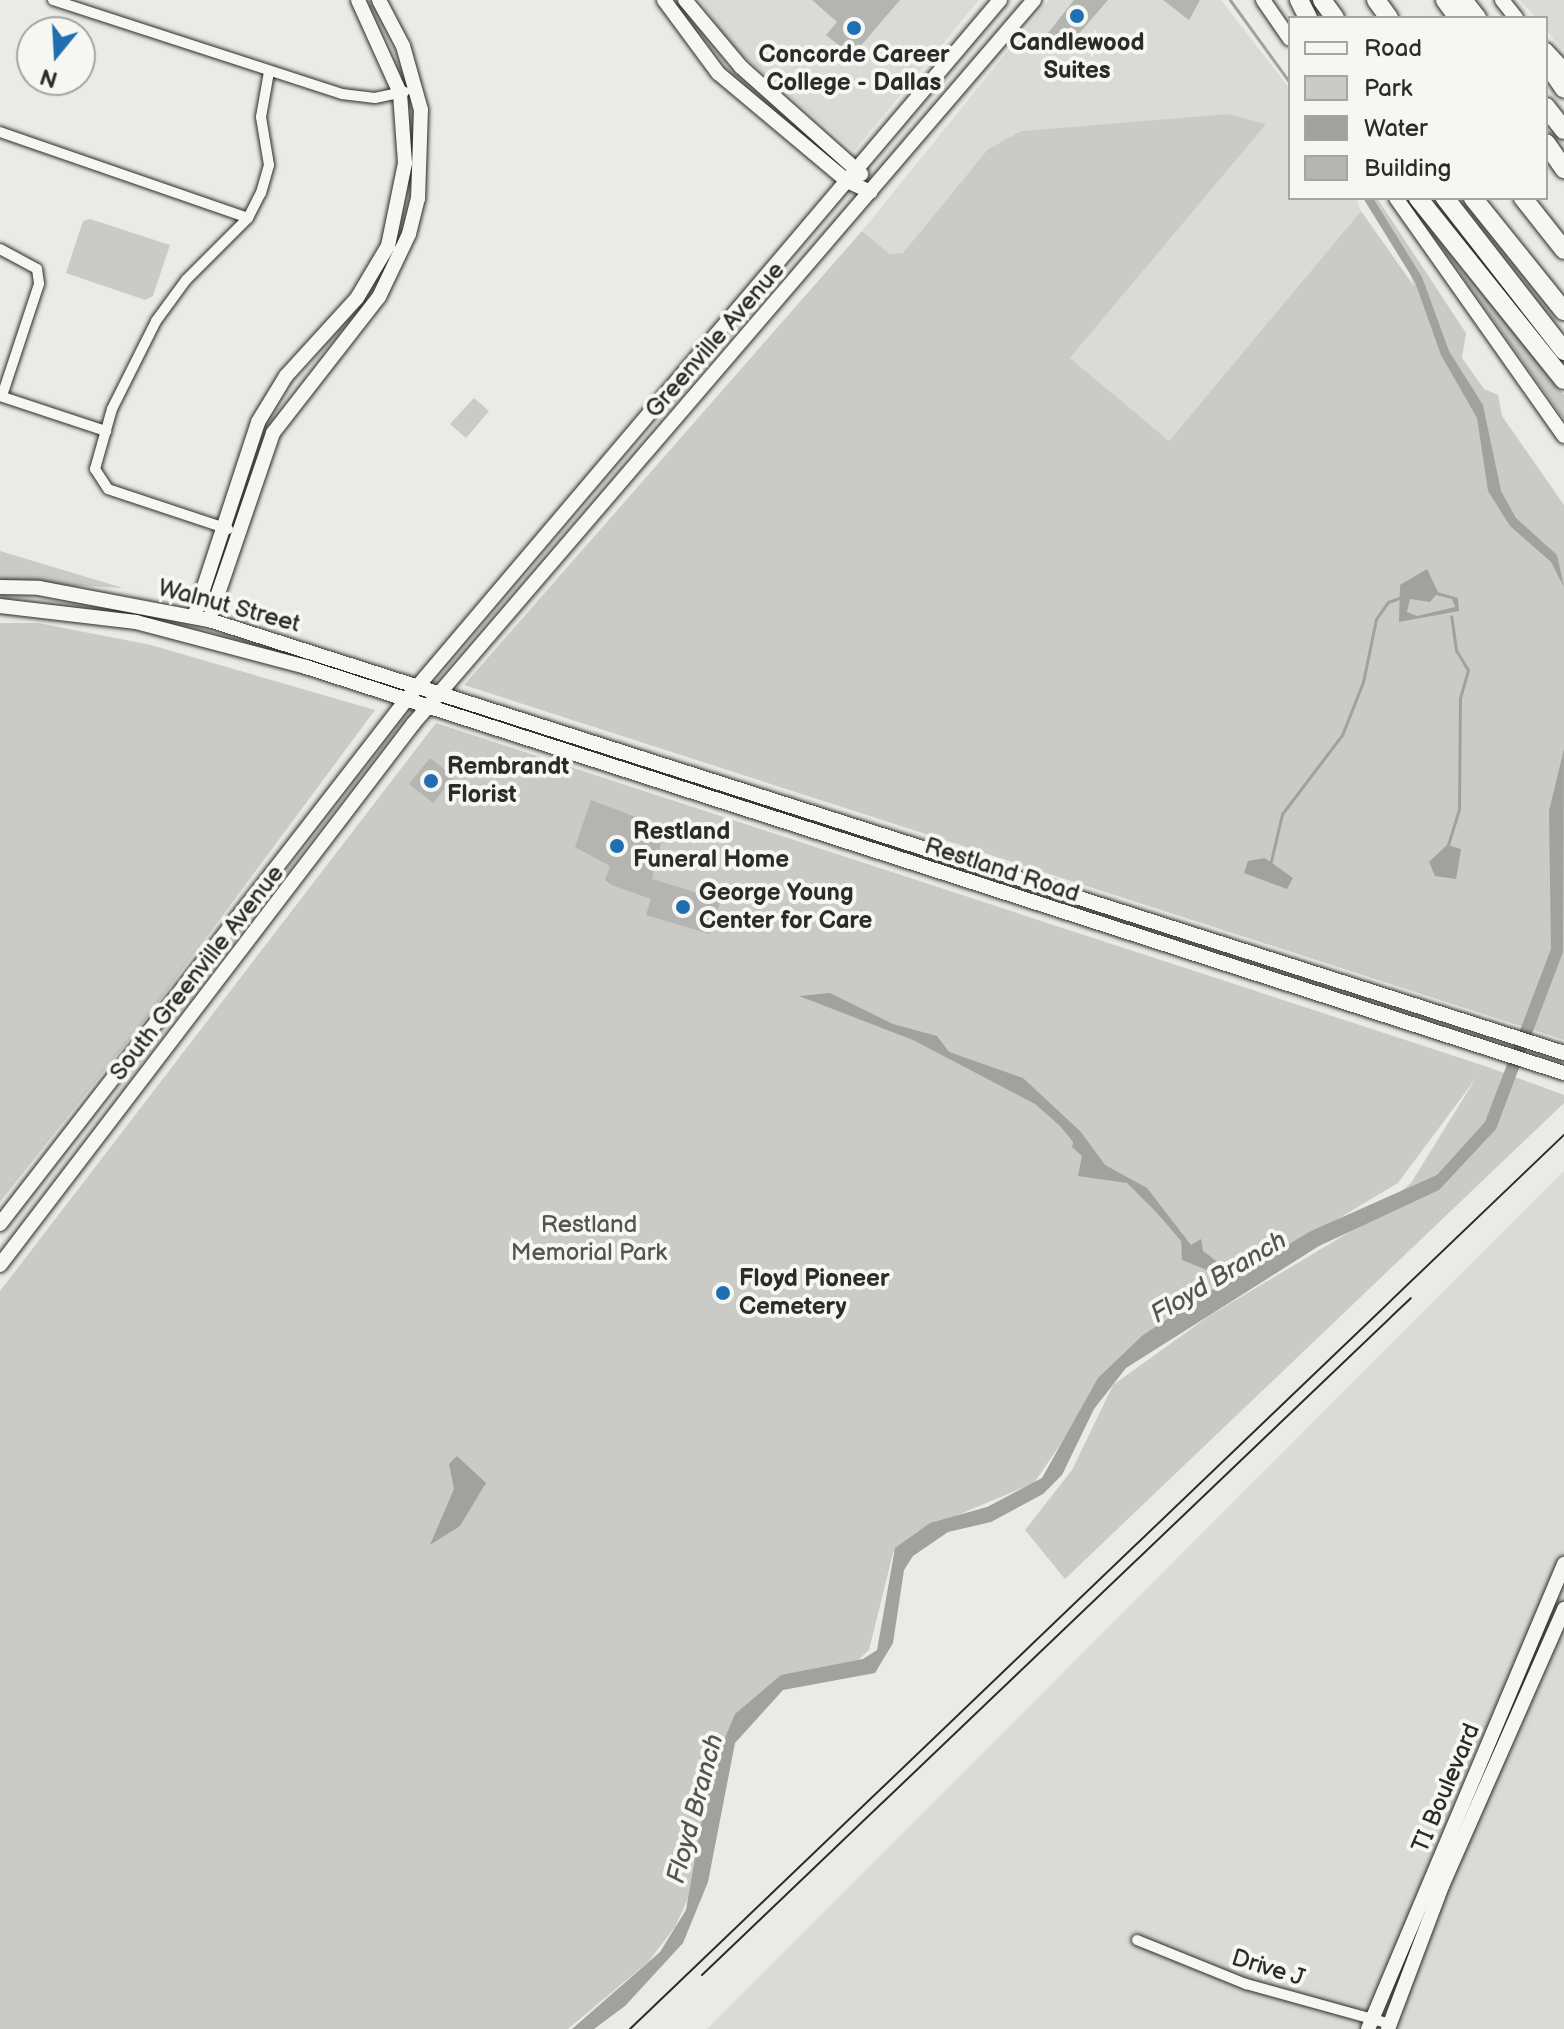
<!DOCTYPE html>
<html>
<head>
<meta charset="utf-8">
<style>
	body { margin:0 }
	#map { position:relative; width:1564px; height:2029px; overflow:hidden; background:#eaeae6; font-family:"Balsamiq Sans",sans-serif }
	div>[style] { position:absolute }
	.built>* { inset:0; background:#dadad6 }
	.green>* { inset:0; background:#cacac7 }
	.water>* { inset:0; background:#a1a19e }
	.stream>* { height:3px; margin:-1.5px; padding:0 1.5px; transform-origin:1.5px; border-radius:1.5px; background:#a1a19e }
	.building>* { inset:0; background:#b4b4b1 }
	.roads { filter:drop-shadow(0 0 2px #2b2b2b) drop-shadow(0 0 2px #2b2b2b) }
	.street>* { height:10px; margin:-5px; padding:0 5px; transform-origin:5px; border-radius:5px; background:#f6f6f2 }
	.secondary>* { height:14px; margin:-7px; padding:0 7px; transform-origin:7px; border-radius:7px; background:#f6f6f2 }
	.highway>* { height:18px; margin:-9px; padding:0 9px; transform-origin:9px; border-radius:9px; background:#f6f6f2 }
	.tram>* { height:2px; margin:-1px; padding:0 1px; transform-origin:1px; border-radius:1px; background:#2b2b2b }
	.dots>* { width:22px; height:22px; translate:-50% -50%; box-sizing:border-box; border:4px solid #f6f6f2; border-radius:50% }
	span { translate:-50% -50%; white-space:nowrap; text-align:center; line-height:1.15; -webkit-text-stroke:8px #f6f6f2; paint-order:stroke }
	.poi-label { font-size:24px; color:#2b2b2b; font-weight:700 }
	.left { translate:0 -50%; text-align:left }
	.street-label { font-size:24px; color:#2b2b2b }
	.park-label { font-size:24px; color:#535352 }
	.water-label { font-size:26px; color:#545453; font-style:italic }
	.legend { position:absolute; left:1288px; top:16px; width:260px; height:184px; box-sizing:border-box; background:#f6f6f2; border:2px solid #a5a5a2; margin:0; padding:10px 14px; list-style:none; font-size:24px; color:#2b2b2b }
	.legend li { display:flex; align-items:center; gap:16px; height:40px }
	.legend b { width:40px; border:2px solid #a5a5a2 }
	.north { position:absolute; left:16px; top:16px; width:80px; height:80px; box-sizing:border-box; background:#f6f6f2; border:2px solid #a5a5a2; border-radius:50%; rotate:198deg; font-size:22px; font-weight:700; line-height:32px; text-align:center; color:#2b2b2b }
	.north::after { content:''; display:block; margin:auto; width:28px; height:36px; background:#1f6fb2; clip-path:polygon(50% 0,100% 100%,50% 72%,0 100%) }
</style>
</head>
<body>
<div id="map">
	<div class="built">
		<i style="clip-path:polygon(700px 0,979px 0,854px 151px,732px 46px)"></i>
		<i style="clip-path:polygon(1049px 0,1221px 0,1290px 89px,1290px 198px,1356px 198px,1361px 211px,1168px 442px,1070px 358px,1265px 124px,1228px 114px,1021px 131px,988px 149px,903px 253px,890px 254px,862px 231px)"></i>
		<i style="clip-path:polygon(1520px 0,1564px 0,1564px 51px,1546px 30px,1546px 18px,1536px 18px)"></i>
		<i style="clip-path:polygon(1564px 1171px,1564px 2029px,707px 2029px)"></i>
	</div>
	<div class="green">
		<i style="clip-path:polygon(1228px 114px,1266px 124px,1070px 358px,1169px 441px,1361px 211px,1414px 286px,1404px 255px,1364px 198px,1377px 198px,1466px 333px,1462px 358px,1484px 389px,1498px 395px,1502px 416px,1564px 505px,1564px 1040px,464px 685px,862px 231px,890px 254px,903px 253px,988px 149px,1021px 131px)"></i>
		<i style="clip-path:polygon(1412px 206px,1564px 395px,1564px 419px)"></i>
		<i style="clip-path:polygon(90px 219px,170px 245px,153px 296px,145px 300px,66px 273px,83px 221px)"></i>
		<i style="clip-path:polygon(474px 398px,489px 411px,466px 438px,450px 424px)"></i>
		<i style="clip-path:polygon(0 551px,123px 588px,0 582px)"></i>
		<i style="clip-path:polygon(0 623px,38px 623px,151px 645px,375px 710px,151px 1012px,0 1202px)"></i>
		<i style="clip-path:polygon(436px 723px,1485px 1066px,1564px 1095px,1564px 1103px,1065px 1579px,1025px 1530px,1072px 1470px,1113px 1385px,1209px 1316px,1363px 1224px,1411px 1183px,1476px 1078px,1398px 1183px,1155px 1328px,1113px 1367px,1034px 1483px,917px 1532px,893px 1553px,869px 1650px,858px 1660px,776px 1679px,714px 1763px,690px 1894px,675px 1927px,648px 1962px,568px 2029px,0 2029px,0 1291px)"></i>
	</div>
	<div class="water">
		<i style="clip-path:polygon(1363px 198px,1373px 198px,1422px 277px,1449px 351px,1483px 405px,1501px 491px,1516px 518px,1557px 555px,1564px 587px,1551px 562px,1510px 526px,1488px 491px,1477px 418px,1441px 355px,1415px 282px)"></i>
		<i style="clip-path:polygon(evenodd,1427px 569px,1438px 592px,1458px 598px,1459px 611px,1399px 622px,1400px 585px,1427px 569px,1436px 595px,1452px 599px,1455px 607px,1417px 616px,1407px 612px,1410px 599px,1430px 602px,1436px 595px)"></i>
		<i style="clip-path:polygon(1564px 749px,1563px 952px,1496px 1129px,1439px 1190px,1319px 1246px,1126px 1368px,1094px 1409px,1062px 1475px,1043px 1494px,991px 1522px,948px 1532px,913px 1556px,904px 1570px,893px 1643px,875px 1673px,783px 1690px,735px 1743px,708px 1882px,683px 1943px,625px 2006px,594px 2029px,572px 2029px,660px 1952px,686px 1910px,710px 1773px,735px 1714px,781px 1675px,863px 1659px,877px 1650px,895px 1548px,930px 1523px,987px 1507px,1042px 1478px,1098px 1378px,1143px 1335px,1229px 1279px,1182px 1260px,1181px 1237px,1127px 1183px,1078px 1176px,1082px 1156px,1072px 1147px,1074px 1138px,1035px 1104px,913px 1040px,799px 996px,830px 993px,893px 1024px,937px 1036px,949px 1052px,1023px 1078px,1081px 1132px,1105px 1165px,1147px 1188px,1191px 1245px,1201px 1239px,1203px 1251px,1219px 1263px,1249px 1268px,1311px 1231px,1437px 1175px,1485px 1122px,1551px 949px,1549px 811px)"></i>
		<i style="clip-path:polygon(1447px 845px,1461px 849px,1456px 879px,1435px 876px,1429px 862px)"></i>
		<i style="clip-path:polygon(1265px 858px,1293px 878px,1287px 889px,1244px 873px,1248px 861px)"></i>
		<i style="clip-path:polygon(457px 1456px,486px 1483px,460px 1526px,430px 1545px,454px 1489px,449px 1464px)"></i>
	</div>
	<div class="stream">
		<i style="left:1230px;top:0;width:102px;rotate:54.1deg"></i>
		<i style="left:1448px;top:845px;width:38px;rotate:-73deg"></i>
		<i style="left:1459px;top:809px;width:111px;rotate:-89.5deg"></i>
		<i style="left:1460px;top:698px;width:29px;rotate:-74deg"></i>
		<i style="left:1468px;top:670px;width:23px;rotate:-121deg"></i>
		<i style="left:1456px;top:650px;width:34px;rotate:-98deg"></i>
		<i style="left:1271px;top:861px;width:48px;rotate:-76.8deg"></i>
		<i style="left:1282px;top:814px;width:99px;rotate:-52.8deg"></i>
		<i style="left:1342px;top:735px;width:57px;rotate:-68.4deg"></i>
		<i style="left:1363px;top:682px;width:64px;rotate:-78.3deg"></i>
		<i style="left:1376px;top:619px;width:21px;rotate:-55deg"></i>
		<i style="left:1388px;top:602px;width:12px;rotate:-20deg"></i>
		<i style="left:1058px;top:1121px;width:28px;rotate:51deg"></i>
		<i style="left:1144px;top:1195px;width:68px;rotate:49.8deg"></i>
	</div>
	<div class="building">
		<i style="clip-path:polygon(812px 0,900px 0,852px 56px,826px 35px,837px 22px)"></i>
		<i style="clip-path:polygon(1074px 0,1108px 0,1065px 50px,1044px 38px)"></i>
		<i style="clip-path:polygon(1163px 0,1200px 0,1189px 20px)"></i>
		<i style="clip-path:polygon(430px 758px,454px 777px,433px 803px,409px 784px)"></i>
		<i style="clip-path:polygon(591px 800px,665px 828px,652px 879px,721px 900px,710px 934px,646px 915px,651px 899px,612px 885px,605px 880px,610px 866px,575px 847px)"></i>
	</div>
	<div class="roads">
		<div class="street">
			<i style="left:53px;top:0;width:304px;rotate:18deg"></i>
			<i style="left:342px;top:94px;width:33px;rotate:7deg"></i>
			<i style="left:375px;top:98px;width:30px;rotate:-12deg"></i>
			<i style="left:0;top:132px;width:262px;rotate:19.1deg"></i>
			<i style="left:0;top:249px;width:42px;rotate:28.4deg"></i>
			<i style="left:37px;top:269px;width:15px;rotate:82deg"></i>
			<i style="left:39px;top:284px;width:118px;rotate:108.3deg"></i>
			<i style="left:0;top:396px;width:112px;rotate:18.3deg"></i>
			<i style="left:228px;top:529px;width:126px;rotate:-161.6deg"></i>
			<i style="left:108px;top:489px;width:24px;rotate:-123deg"></i>
			<i style="left:95px;top:469px;width:62px;rotate:-74.2deg"></i>
			<i style="left:112px;top:409px;width:98px;rotate:-63.4deg"></i>
			<i style="left:156px;top:321px;width:51px;rotate:-53.8deg"></i>
			<i style="left:186px;top:280px;width:88px;rotate:-45deg"></i>
			<i style="left:248px;top:218px;width:28px;rotate:-63deg"></i>
			<i style="left:261px;top:193px;width:29px;rotate:-74deg"></i>
			<i style="left:269px;top:165px;width:49px;rotate:-99.5deg"></i>
			<i style="left:261px;top:117px;width:46px;rotate:-79.9deg"></i>
			<i style="left:1137px;top:1940px;width:118px;rotate:22deg"></i>
			<i style="left:1246px;top:1984px;width:149px;rotate:15.5deg"></i>
		</div>
		<div class="secondary">
			<i style="left:664px;top:0;width:91px;rotate:53.5deg"></i>
			<i style="left:718px;top:73px;width:168px;rotate:39.9deg"></i>
			<i style="left:847px;top:181px;width:26px;rotate:25deg"></i>
			<i style="left:685px;top:0;width:87px;rotate:50.1deg"></i>
			<i style="left:741px;top:67px;width:161px;rotate:41.7deg"></i>
			<i style="left:1263px;top:0;width:47px;rotate:55.3deg"></i>
			<i style="left:1502px;top:0;width:23px;rotate:52deg"></i>
			<i style="left:1546px;top:50px;width:26px;rotate:47deg"></i>
			<i style="left:1396px;top:198px;width:291px;rotate:54.8deg"></i>
			<i style="left:0;top:587px;width:39px;rotate:1deg"></i>
			<i style="left:39px;top:588px;width:173px;rotate:10.7deg"></i>
			<i style="left:209px;top:620px;width:1423px;rotate:17.72deg"></i>
			<i style="left:0;top:606px;width:137px;rotate:6.7deg"></i>
			<i style="left:136px;top:622px;width:176px;rotate:14.8deg"></i>
			<i style="left:306px;top:667px;width:1322px;rotate:17.89deg"></i>
			<i style="left:194px;top:617px;width:205px;rotate:-71.8deg"></i>
			<i style="left:258px;top:422px;width:54px;rotate:-58.7deg"></i>
			<i style="left:286px;top:376px;width:105px;rotate:-47.7deg"></i>
			<i style="left:357px;top:298px;width:61px;rotate:-59.2deg"></i>
			<i style="left:388px;top:246px;width:85px;rotate:-78.4deg"></i>
			<i style="left:405px;top:163px;width:70px;rotate:-94.1deg"></i>
			<i style="left:400px;top:93px;width:102px;rotate:-114.3deg"></i>
			<i style="left:209px;top:620px;width:198px;rotate:-71.1deg"></i>
			<i style="left:273px;top:433px;width:172px;rotate:-52.1deg"></i>
			<i style="left:379px;top:297px;width:70px;rotate:-64.5deg"></i>
			<i style="left:409px;top:234px;width:36px;rotate:-76deg"></i>
			<i style="left:418px;top:199px;width:89px;rotate:-88.1deg"></i>
			<i style="left:421px;top:110px;width:66px;rotate:-105.7deg"></i>
			<i style="left:403px;top:46px;width:52px;rotate:-117.6deg"></i>
			<i style="left:0;top:1224px;width:663px;rotate:-52.23deg"></i>
			<i style="left:406px;top:700px;width:918px;rotate:-49.68deg"></i>
			<i style="left:0;top:1265px;width:681px;rotate:-52.64deg"></i>
			<i style="left:413px;top:724px;width:954px;rotate:-49.38deg"></i>
			<i style="left:1368px;top:2029px;width:505px;rotate:-67.14deg"></i>
			<i style="left:1388px;top:2029px;width:153px;rotate:-69.3deg"></i>
			<i style="left:1442px;top:1886px;width:303px;rotate:-66.2deg"></i>
		</div>
		<div class="highway">
			<i style="left:1299px;top:0;width:20px;rotate:63deg"></i>
			<i style="left:1322px;top:0;width:22px;rotate:54deg"></i>
			<i style="left:1376px;top:0;width:22px;rotate:54deg"></i>
			<i style="left:1445px;top:0;width:22px;rotate:54deg"></i>
			<i style="left:1463px;top:0;width:23px;rotate:52deg"></i>
			<i style="left:1546px;top:62px;width:32px;rotate:56deg"></i>
			<i style="left:1546px;top:107px;width:29px;rotate:52deg"></i>
			<i style="left:1546px;top:143px;width:32px;rotate:55deg"></i>
			<i style="left:1418px;top:198px;width:233px;rotate:51.3deg"></i>
			<i style="left:1445px;top:198px;width:194px;rotate:52.1deg"></i>
			<i style="left:1473px;top:198px;width:145px;rotate:51.2deg"></i>
			<i style="left:1523px;top:198px;width:66px;rotate:51.7deg"></i>
		</div>
	</div>
	<div class="tram">
		<i style="left:702px;top:1975px;width:980px;rotate:-43.68deg"></i>
		<i style="left:630px;top:2029px;width:1293px;rotate:-43.75deg"></i>
	</div>
	<div class="dots">
		<i style="left:1077px;top:16px;background:#1f6fb2"></i>
		<i style="left:854px;top:28px;background:#1f6fb2"></i>
		<i style="left:431px;top:781px;background:#1f6fb2"></i>
		<i style="left:617px;top:846px;background:#1f6fb2"></i>
		<i style="left:683px;top:907px;background:#1f6fb2"></i>
		<i style="left:723px;top:1293px;background:#1f6fb2"></i>
	</div>
	<div class="poi-label">
		<span style="left:1077px;top:57px">Candlewood<br>Suites</span>
		<span style="left:854px;top:69px">Concorde Career<br>College - Dallas</span>
		<span class="left" style="left:447px;top:781px">Rembrandt<br>Florist</span>
		<span class="left" style="left:633px;top:846px">Restland<br>Funeral Home</span>
		<span class="left" style="left:699px;top:907px">George Young<br>Center for Care</span>
		<span class="left" style="left:739px;top:1293px">Floyd Pioneer<br>Cemetery</span>
	</div>
	<div class="street-label">
		<span style="left:715px;top:340px;rotate:-49deg">Greenville Avenue</span>
		<span style="left:229px;top:606px;rotate:15deg">Walnut Street</span>
		<span style="left:1002px;top:870px;rotate:18deg">Restland Road</span>
		<span style="left:197px;top:973px;rotate:-52deg">South Greenville Avenue</span>
		<span style="left:1446px;top:1788px;rotate:-67deg">TI Boulevard</span>
		<span style="left:1268px;top:1968px;rotate:17deg">Drive J</span>
	</div>
	<div class="park-label">
		<span style="left:589px;top:1239px">Restland<br>Memorial Park</span>
	</div>
	<div class="water-label">
		<span style="left:1219px;top:1278px;rotate:-31deg">Floyd Branch</span>
		<span style="left:696px;top:1809px;rotate:-75deg">Floyd Branch</span>
	</div>
	<ul class="legend">
	<li><b style="height:10px;background:#f6f6f2"></b>Road</li>
	<li><b style="height:22px;background:#cacac7"></b>Park</li>
	<li><b style="height:22px;background:#a1a19e"></b>Water</li>
	<li><b style="height:22px;background:#b4b4b1"></b>Building</li>
	</ul>
	<div class="north">N</div>
</div>
</body>
</html>
